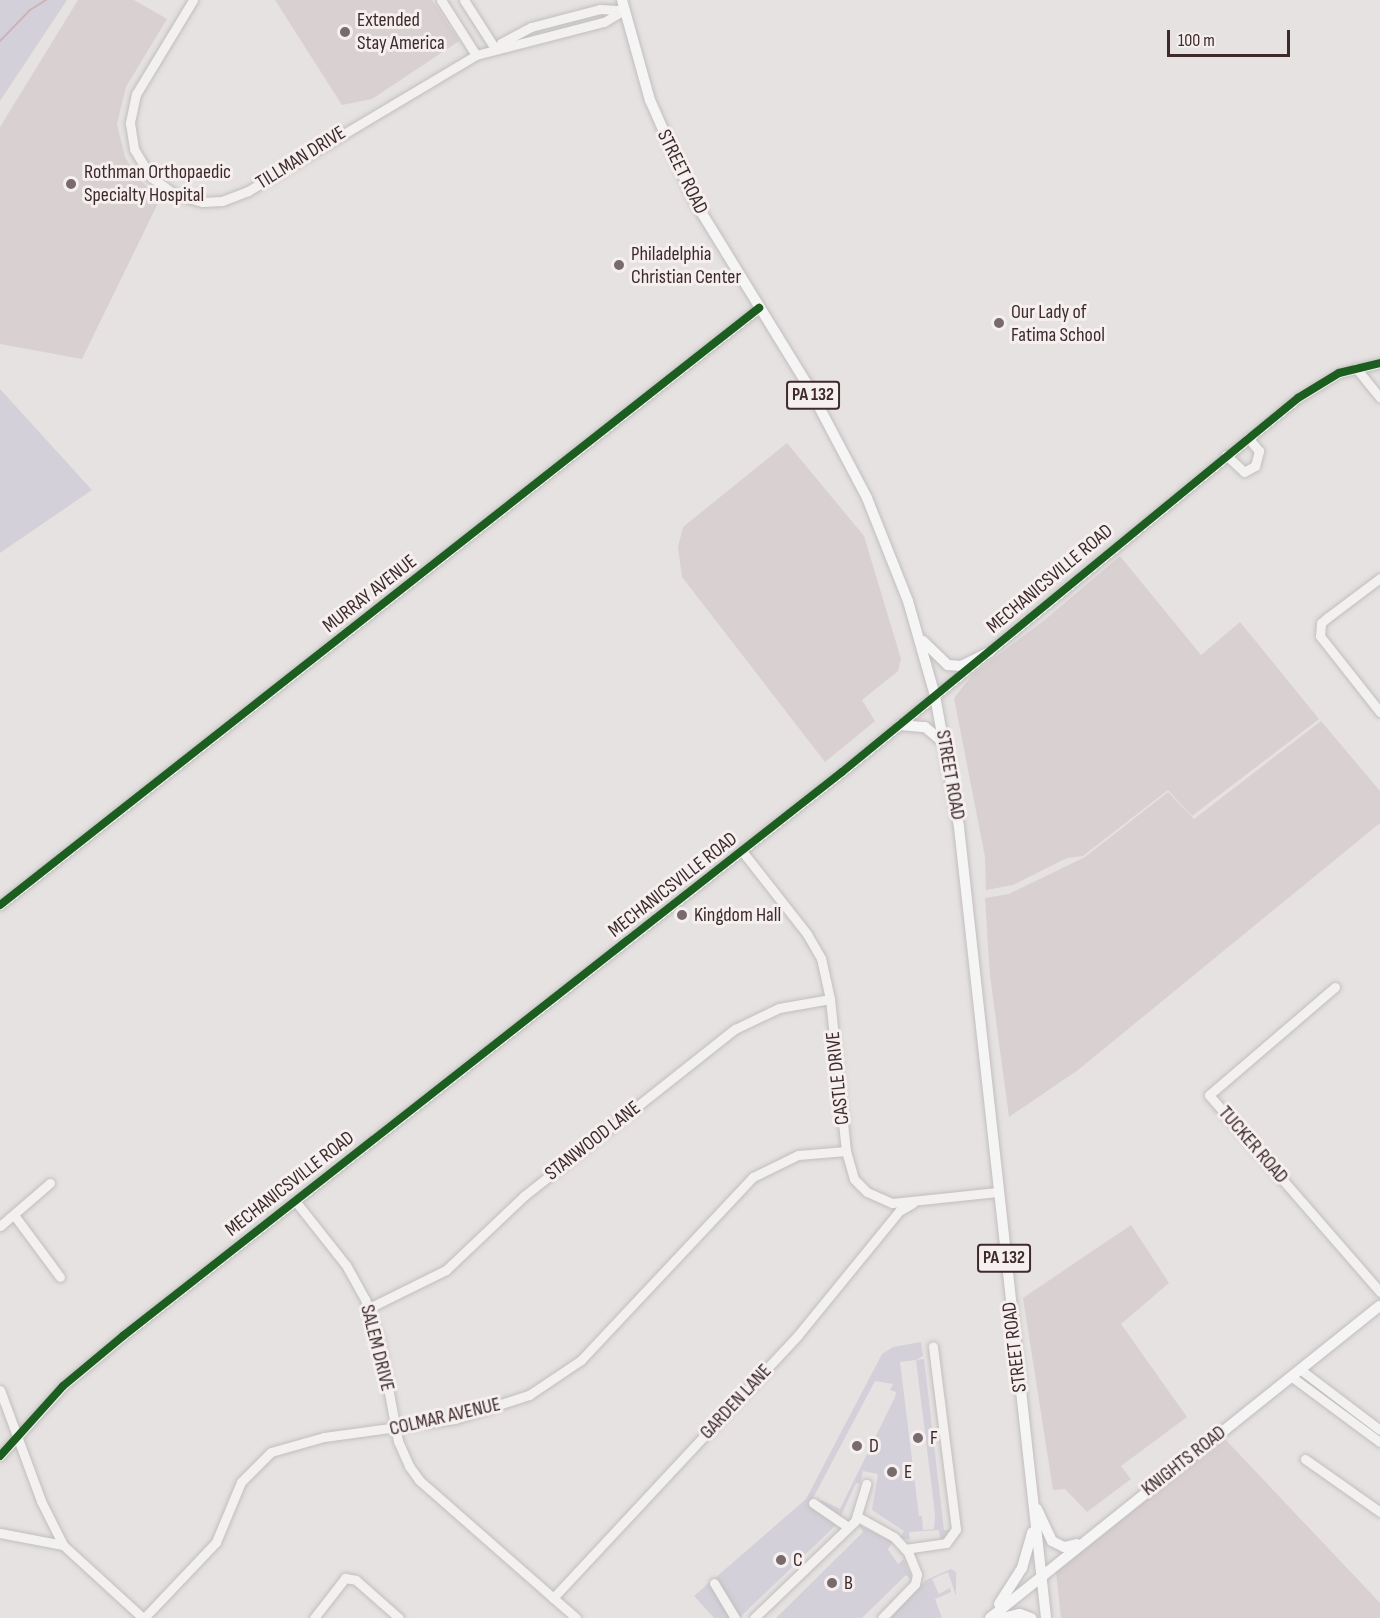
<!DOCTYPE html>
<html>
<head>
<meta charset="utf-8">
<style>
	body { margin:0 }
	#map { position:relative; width:1380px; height:1618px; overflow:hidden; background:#e6e2e2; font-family:"Sofia Sans Condensed",sans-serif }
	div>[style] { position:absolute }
	.built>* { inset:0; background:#d9d0d1 }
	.green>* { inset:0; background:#d3d0d9 }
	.stream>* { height:2px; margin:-1px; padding:0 1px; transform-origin:1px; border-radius:1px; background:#cfb2b7 }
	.roads { filter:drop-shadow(0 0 2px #c2bebe) drop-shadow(0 0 2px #c2bebe) }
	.minor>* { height:9px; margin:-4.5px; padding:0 4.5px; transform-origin:4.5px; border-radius:4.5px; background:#f3f0f0 }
	.major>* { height:10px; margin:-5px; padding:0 5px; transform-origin:5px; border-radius:5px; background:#f6f5f5 }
	.cycleway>* { height:8px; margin:-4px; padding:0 4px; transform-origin:4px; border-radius:4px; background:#1b5e20 }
	.dots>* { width:16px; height:16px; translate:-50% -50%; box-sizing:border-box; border:3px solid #f5eff0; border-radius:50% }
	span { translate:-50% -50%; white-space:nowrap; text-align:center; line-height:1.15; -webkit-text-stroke:6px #f5eff0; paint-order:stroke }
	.shield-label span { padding:2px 4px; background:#f5eff0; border:2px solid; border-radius:4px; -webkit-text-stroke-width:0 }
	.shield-label { font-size:18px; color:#3e2a2b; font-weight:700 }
	.poi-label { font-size:20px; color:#3e2a2b }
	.left { translate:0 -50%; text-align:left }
	.street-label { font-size:20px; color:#3e2a2b }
	.scale { position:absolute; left:1167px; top:30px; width:123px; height:27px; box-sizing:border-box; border:3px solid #3e2a2b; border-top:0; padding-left:8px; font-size:18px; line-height:21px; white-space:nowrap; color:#3e2a2b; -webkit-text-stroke:4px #f5eff0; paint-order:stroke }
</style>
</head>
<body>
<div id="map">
	<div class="built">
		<i style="clip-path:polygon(78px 0,134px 0,167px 19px,126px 87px,117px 124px,125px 157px,137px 177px,160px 199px,82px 359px,0 344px,0 127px)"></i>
		<i style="clip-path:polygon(275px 0,432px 0,459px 41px,372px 99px,342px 105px)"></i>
		<i style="clip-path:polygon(787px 443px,864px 536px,901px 659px,898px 671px,862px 700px,875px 721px,825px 762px,682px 577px,678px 547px,683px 527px)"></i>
		<i style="clip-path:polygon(1120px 556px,1201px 655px,1240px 622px,1319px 719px,1192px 816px,1168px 790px,1083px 856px,1067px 858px,1013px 885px,986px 890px,985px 857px,954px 698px,974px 673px,1046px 619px)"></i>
		<i style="clip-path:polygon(1321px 721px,1380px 791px,1380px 823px,1078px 1070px,1009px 1117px,990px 976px,985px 898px,1009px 894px,1085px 857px,1168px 792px,1194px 819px)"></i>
		<i style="clip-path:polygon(1131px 1225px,1169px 1283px,1121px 1324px,1187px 1417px,1121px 1466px,1131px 1479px,1087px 1512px,1065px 1489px,1053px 1490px,1023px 1298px)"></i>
		<i style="clip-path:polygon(1224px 1438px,1380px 1603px,1380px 1618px,1061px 1618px,1056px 1572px)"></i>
	</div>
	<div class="green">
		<i style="clip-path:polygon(0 0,67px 0,0 101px)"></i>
		<i style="clip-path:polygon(0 389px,92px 490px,0 553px)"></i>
		<i style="clip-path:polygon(evenodd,921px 1342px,923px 1356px,916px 1360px,924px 1359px,944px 1530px,951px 1530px,945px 1538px,940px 1538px,939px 1530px,909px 1532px,910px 1540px,900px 1538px,904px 1531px,872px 1510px,878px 1474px,863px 1471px,860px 1484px,856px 1483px,840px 1518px,817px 1503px,821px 1500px,840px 1509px,895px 1397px,896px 1392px,890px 1390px,893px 1384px,875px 1381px,811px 1502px,837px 1524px,739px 1618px,715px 1578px,806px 1499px,882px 1354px,893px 1347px,921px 1342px,916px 1360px,935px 1514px,934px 1529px,923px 1530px,922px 1516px,919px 1516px,900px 1362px,916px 1360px)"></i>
		<i style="clip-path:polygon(859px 1525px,893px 1542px,888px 1549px,898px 1564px,904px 1559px,912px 1580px,906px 1575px,862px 1618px,776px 1618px,863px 1532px)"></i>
		<i style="clip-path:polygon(951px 1569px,956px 1572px,956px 1596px,948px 1572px,932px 1579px,939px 1594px,950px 1588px,951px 1592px,935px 1599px,942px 1618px,887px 1618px,926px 1580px)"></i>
		<i style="clip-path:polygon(711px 1581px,733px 1618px,714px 1618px,694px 1596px)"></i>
	</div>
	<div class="stream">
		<i style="left:0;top:41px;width:43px;rotate:-45.9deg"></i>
		<i style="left:30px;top:10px;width:19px;rotate:-32deg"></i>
	</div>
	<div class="roads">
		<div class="minor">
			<i style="left:193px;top:0;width:110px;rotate:121.2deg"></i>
			<i style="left:136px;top:94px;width:30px;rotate:102deg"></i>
			<i style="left:130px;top:123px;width:26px;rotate:81deg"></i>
			<i style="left:134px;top:149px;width:33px;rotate:59deg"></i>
			<i style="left:151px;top:177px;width:29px;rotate:36deg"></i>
			<i style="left:174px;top:194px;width:29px;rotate:16deg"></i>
			<i style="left:202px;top:202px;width:20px;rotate:-3deg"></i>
			<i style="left:222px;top:201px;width:28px;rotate:-21deg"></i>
			<i style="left:248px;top:191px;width:265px;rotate:-30.8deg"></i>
			<i style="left:476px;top:55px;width:132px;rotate:-14.5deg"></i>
			<i style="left:604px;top:22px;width:23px;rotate:-31deg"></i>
			<i style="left:441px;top:0;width:65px;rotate:57.5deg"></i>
			<i style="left:464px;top:0;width:56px;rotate:57.4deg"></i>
			<i style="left:501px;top:43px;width:34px;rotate:-28deg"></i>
			<i style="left:531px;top:27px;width:71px;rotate:-14.6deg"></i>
			<i style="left:600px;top:9px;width:22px;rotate:3deg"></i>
			<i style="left:1356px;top:368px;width:38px;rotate:51deg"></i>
			<i style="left:1226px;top:455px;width:25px;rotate:43deg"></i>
			<i style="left:1244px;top:472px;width:13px;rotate:-29deg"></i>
			<i style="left:1255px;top:466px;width:16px;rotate:-75deg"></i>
			<i style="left:1259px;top:451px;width:17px;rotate:-130deg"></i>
			<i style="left:1380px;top:578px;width:65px;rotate:143.1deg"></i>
			<i style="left:1328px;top:617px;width:9px;rotate:139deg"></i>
			<i style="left:1321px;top:623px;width:13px;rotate:94deg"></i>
			<i style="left:1320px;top:636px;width:97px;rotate:51.7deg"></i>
			<i style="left:742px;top:851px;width:105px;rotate:51.9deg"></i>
			<i style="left:807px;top:934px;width:28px;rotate:60deg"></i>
			<i style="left:821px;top:958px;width:42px;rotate:77.6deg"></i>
			<i style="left:830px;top:999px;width:153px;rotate:84deg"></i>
			<i style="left:846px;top:1151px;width:29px;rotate:74deg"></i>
			<i style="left:854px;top:1179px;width:18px;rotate:45deg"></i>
			<i style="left:867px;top:1192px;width:27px;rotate:24deg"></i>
			<i style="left:892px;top:1203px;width:106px;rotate:-6deg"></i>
			<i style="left:0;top:905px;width:966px;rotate:-38.19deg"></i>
			<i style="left:1335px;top:987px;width:166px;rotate:139.4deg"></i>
			<i style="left:1209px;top:1095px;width:261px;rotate:49deg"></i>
			<i style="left:296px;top:1202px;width:80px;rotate:51.6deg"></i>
			<i style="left:346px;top:1265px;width:39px;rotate:61deg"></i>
			<i style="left:365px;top:1299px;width:47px;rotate:71.6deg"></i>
			<i style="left:380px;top:1344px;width:99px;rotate:79.5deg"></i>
			<i style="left:398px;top:1441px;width:27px;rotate:66deg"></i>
			<i style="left:409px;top:1466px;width:17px;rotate:54deg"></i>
			<i style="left:419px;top:1480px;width:209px;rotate:41.3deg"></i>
			<i style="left:14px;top:1215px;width:77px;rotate:53.4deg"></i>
			<i style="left:0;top:1226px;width:66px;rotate:-40.7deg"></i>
			<i style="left:369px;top:1308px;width:86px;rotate:-26.3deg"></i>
			<i style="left:446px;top:1270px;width:108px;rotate:-43.5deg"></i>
			<i style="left:524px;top:1196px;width:269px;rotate:-38.4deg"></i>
			<i style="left:735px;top:1029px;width:49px;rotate:-25.5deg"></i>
			<i style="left:779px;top:1008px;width:52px;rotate:-10deg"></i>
			<i style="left:1301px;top:1370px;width:99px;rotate:37.2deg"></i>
			<i style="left:1292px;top:1377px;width:109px;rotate:36.5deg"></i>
			<i style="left:0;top:1390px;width:118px;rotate:69.7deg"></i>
			<i style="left:41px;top:1501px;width:49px;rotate:63.4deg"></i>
			<i style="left:0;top:1456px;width:94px;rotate:-48deg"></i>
			<i style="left:63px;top:1386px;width:78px;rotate:-39.8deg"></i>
			<i style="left:123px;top:1336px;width:914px;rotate:-38.11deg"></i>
			<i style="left:842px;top:772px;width:590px;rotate:-39.36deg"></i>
			<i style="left:1298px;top:398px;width:48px;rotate:-31.4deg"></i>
			<i style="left:1339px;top:373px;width:42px;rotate:-13.7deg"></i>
			<i style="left:1305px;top:1459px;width:92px;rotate:35.2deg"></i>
			<i style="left:813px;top:1503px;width:42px;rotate:34.4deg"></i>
			<i style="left:858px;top:1517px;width:41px;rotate:29.1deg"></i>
			<i style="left:894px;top:1537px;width:21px;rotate:47deg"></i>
			<i style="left:908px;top:1552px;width:24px;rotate:68deg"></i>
			<i style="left:917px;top:1574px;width:10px;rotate:101deg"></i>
			<i style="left:915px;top:1584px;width:47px;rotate:134.1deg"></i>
			<i style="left:0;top:1533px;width:64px;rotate:10.8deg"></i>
			<i style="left:63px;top:1545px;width:108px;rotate:42.4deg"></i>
			<i style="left:905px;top:1549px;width:41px;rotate:-8.3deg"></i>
			<i style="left:946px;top:1543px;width:17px;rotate:-54deg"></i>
			<i style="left:956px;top:1529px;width:184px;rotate:-97.2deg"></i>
			<i style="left:714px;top:1583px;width:41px;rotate:59deg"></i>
			<i style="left:553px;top:1598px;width:359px;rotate:-47deg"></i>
			<i style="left:798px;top:1335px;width:160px;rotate:-50.8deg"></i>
			<i style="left:899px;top:1211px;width:16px;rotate:-30deg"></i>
			<i style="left:144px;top:1618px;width:105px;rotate:-46.5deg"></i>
			<i style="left:216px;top:1542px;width:65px;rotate:-67.4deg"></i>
			<i style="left:241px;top:1482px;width:42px;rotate:-45deg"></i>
			<i style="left:271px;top:1452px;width:55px;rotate:-15.8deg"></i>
			<i style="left:324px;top:1437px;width:132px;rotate:-7.8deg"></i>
			<i style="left:455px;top:1419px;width:78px;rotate:-18deg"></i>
			<i style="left:529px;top:1395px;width:63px;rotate:-33.9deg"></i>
			<i style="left:581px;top:1360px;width:251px;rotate:-46.8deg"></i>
			<i style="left:753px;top:1177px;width:50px;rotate:-26.1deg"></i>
			<i style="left:798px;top:1155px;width:48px;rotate:-4.8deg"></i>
			<i style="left:314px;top:1618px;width:51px;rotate:-52.2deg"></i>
			<i style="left:345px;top:1578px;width:11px;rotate:10deg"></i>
			<i style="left:356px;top:1580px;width:57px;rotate:41.5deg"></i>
			<i style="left:754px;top:1618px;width:140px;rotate:-43.8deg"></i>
			<i style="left:855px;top:1521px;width:39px;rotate:-73deg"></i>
		</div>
		<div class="major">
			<i style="left:622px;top:0;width:104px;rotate:74.4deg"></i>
			<i style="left:650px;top:100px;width:111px;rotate:66.2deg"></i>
			<i style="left:695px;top:202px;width:214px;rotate:58.4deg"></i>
			<i style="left:807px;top:384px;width:129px;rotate:62.2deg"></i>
			<i style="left:867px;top:498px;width:111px;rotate:68.3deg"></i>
			<i style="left:908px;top:601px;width:99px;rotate:74.1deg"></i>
			<i style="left:935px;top:696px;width:133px;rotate:79.6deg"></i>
			<i style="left:959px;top:827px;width:796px;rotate:83.72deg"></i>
			<i style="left:923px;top:641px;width:35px;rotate:44deg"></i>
			<i style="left:948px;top:665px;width:13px;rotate:4deg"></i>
			<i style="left:961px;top:666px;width:32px;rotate:-26deg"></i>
			<i style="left:900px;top:725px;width:25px;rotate:5deg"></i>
			<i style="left:925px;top:727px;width:25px;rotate:40deg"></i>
			<i style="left:1037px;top:1509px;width:35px;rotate:65deg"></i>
			<i style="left:1052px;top:1541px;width:13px;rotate:27deg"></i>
			<i style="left:1064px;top:1547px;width:13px;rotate:-13deg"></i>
			<i style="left:999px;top:1604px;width:43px;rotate:-57.4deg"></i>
			<i style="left:1022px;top:1568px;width:37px;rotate:-74deg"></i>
			<i style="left:990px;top:1618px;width:499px;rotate:-38.7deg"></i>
			<i style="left:1002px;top:1618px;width:18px;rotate:-13deg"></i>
			<i style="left:1020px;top:1614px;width:12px;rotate:20deg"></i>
		</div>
	</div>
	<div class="cycleway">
		<i style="left:0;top:905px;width:966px;rotate:-38.19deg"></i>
		<i style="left:0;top:1456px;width:94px;rotate:-48deg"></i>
		<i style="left:63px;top:1386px;width:78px;rotate:-39.8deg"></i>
		<i style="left:123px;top:1336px;width:914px;rotate:-38.11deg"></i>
		<i style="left:842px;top:772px;width:590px;rotate:-39.36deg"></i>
		<i style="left:1298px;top:398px;width:48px;rotate:-31.4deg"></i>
		<i style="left:1339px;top:373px;width:42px;rotate:-13.7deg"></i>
	</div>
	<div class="dots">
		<i style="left:345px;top:32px;background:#796a6b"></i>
		<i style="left:71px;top:184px;background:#796a6b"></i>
		<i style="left:619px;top:265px;background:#796a6b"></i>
		<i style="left:999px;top:323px;background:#796a6b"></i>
		<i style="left:682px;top:915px;background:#796a6b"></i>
		<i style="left:918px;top:1438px;background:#796a6b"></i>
		<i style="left:857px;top:1446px;background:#796a6b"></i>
		<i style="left:892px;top:1472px;background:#796a6b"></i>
		<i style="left:781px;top:1560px;background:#796a6b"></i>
		<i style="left:832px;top:1583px;background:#796a6b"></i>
	</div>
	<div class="shield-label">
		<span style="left:813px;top:395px">PA 132</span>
		<span style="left:1004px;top:1258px">PA 132</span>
	</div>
	<div class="poi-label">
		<span class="left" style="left:357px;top:32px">Extended<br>Stay America</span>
		<span class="left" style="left:84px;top:184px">Rothman Orthopaedic<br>Specialty Hospital</span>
		<span class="left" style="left:631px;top:266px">Philadelphia<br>Christian Center</span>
		<span class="left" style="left:1011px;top:324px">Our Lady of<br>Fatima School</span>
		<span class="left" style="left:694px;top:915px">Kingdom Hall</span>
		<span class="left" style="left:930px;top:1438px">F</span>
		<span class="left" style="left:869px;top:1446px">D</span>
		<span class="left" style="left:904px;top:1472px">E</span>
		<span class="left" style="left:793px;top:1560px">C</span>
		<span class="left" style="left:844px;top:1583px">B</span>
	</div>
	<div class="street-label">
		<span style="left:301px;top:158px;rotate:-32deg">TILLMAN DRIVE</span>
		<span style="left:682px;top:172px;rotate:64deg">STREET ROAD</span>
		<span style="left:1050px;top:579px;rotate:-40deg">MECHANICSVILLE ROAD</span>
		<span style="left:370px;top:594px;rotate:-38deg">MURRAY AVENUE</span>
		<span style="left:950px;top:775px;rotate:80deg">STREET ROAD</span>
		<span style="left:673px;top:885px;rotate:-38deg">MECHANICSVILLE ROAD</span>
		<span style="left:838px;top:1078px;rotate:-96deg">CASTLE DRIVE</span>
		<span style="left:593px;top:1141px;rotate:-38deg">STANWOOD LANE</span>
		<span style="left:1253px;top:1145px;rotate:49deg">TUCKER ROAD</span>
		<span style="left:290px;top:1184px;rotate:-38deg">MECHANICSVILLE ROAD</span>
		<span style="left:1015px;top:1347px;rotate:-97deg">STREET ROAD</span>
		<span style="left:377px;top:1348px;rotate:76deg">SALEM DRIVE</span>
		<span style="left:736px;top:1402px;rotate:-47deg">GARDEN LANE</span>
		<span style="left:445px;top:1417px;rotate:-13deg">COLMAR AVENUE</span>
		<span style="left:1184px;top:1461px;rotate:-38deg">KNIGHTS ROAD</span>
	</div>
	<div class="scale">100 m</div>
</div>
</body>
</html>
